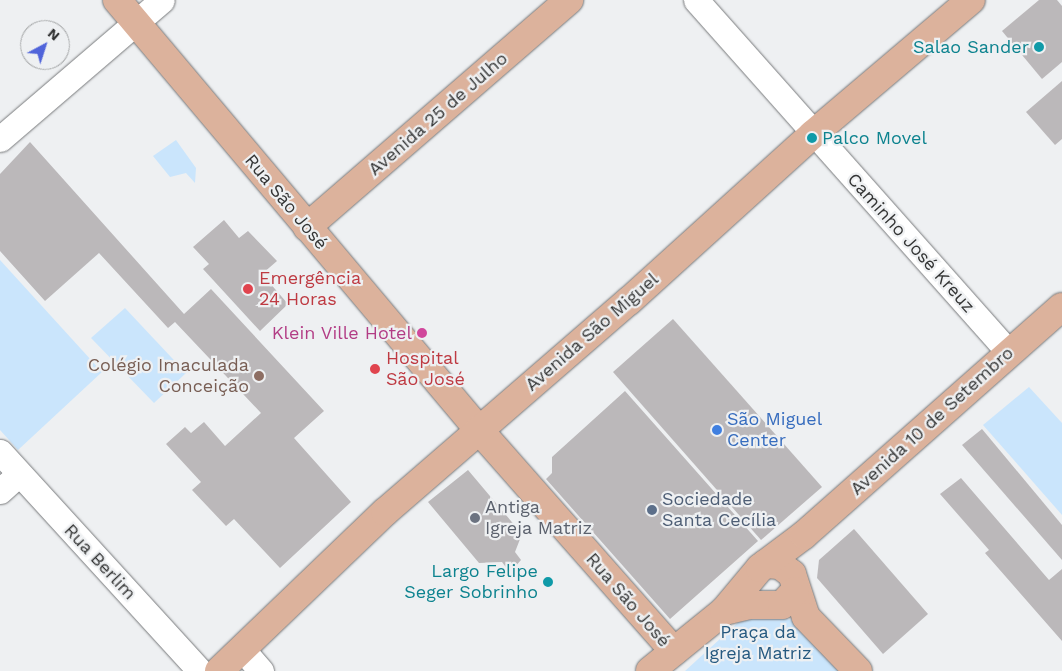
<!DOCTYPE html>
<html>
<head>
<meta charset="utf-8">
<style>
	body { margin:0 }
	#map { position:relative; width:1062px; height:671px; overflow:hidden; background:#eef0f2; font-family:"Work Sans",sans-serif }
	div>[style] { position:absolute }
	.green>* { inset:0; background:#cae5fc }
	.building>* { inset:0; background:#bbb8ba }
	.roads { filter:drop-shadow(0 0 1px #77797b) drop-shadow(0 0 1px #77797b) }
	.minor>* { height:25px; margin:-12.5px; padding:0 12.5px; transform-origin:12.5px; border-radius:12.5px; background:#fff }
	.major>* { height:28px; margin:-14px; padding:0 14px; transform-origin:14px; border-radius:14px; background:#dcb29c }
	.dots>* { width:14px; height:14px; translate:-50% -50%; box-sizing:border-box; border:2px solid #eef0f2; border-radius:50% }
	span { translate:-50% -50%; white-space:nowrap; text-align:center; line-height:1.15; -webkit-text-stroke:4.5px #eef0f2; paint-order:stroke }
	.culture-label { font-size:18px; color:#0d838f }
	.right { translate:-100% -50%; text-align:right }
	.left { translate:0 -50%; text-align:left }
	.street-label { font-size:18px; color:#333434 }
	.health-label { font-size:18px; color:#be3a42 }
	.hotel-label { font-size:18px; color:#b23c85 }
	.education-label { font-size:18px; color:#785e54 }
	.shop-label { font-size:18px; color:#366cbe }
	.service-label { font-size:18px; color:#4e5e75 }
	.worship-label { font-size:18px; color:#5b616d }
	.park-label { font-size:18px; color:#255980 }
	.north { position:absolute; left:20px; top:20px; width:50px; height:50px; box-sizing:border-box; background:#eef0f2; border:1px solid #a3a5a6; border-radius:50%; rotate:40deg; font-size:14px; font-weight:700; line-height:20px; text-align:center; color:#333434 }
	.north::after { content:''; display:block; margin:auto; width:18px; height:22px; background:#5064da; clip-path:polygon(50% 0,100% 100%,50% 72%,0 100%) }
</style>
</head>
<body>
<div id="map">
	<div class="green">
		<i style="clip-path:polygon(176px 140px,196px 168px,195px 183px,186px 173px,170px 177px,153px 156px)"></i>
		<i style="clip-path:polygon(0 260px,102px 372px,18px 450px,0 430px)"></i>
		<i style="clip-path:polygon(125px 308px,186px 373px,154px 403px,91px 338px)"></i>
		<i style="clip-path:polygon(1029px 387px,1062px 423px,1062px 515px,983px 425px)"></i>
		<i style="clip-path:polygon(745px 616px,796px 620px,851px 671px,685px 671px)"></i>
	</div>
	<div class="building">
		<i style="clip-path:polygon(1039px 0,1057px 0,1062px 6px,1062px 62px,1042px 79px,1002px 31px)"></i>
		<i style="clip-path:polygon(1062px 81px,1062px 139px,1055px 145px,1026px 112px)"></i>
		<i style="clip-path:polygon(30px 142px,184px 314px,211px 289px,324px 411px,294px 438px,351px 502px,280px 568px,234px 519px,226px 526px,192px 490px,201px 482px,166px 444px,185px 427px,191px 433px,204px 422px,225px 446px,261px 413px,175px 322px,168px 328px,99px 253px,45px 301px,0 251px,0 174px)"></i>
		<i style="clip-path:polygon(224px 220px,239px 238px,248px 231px,277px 261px,262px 274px,288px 304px,260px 331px,203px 269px,209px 264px,193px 247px)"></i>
		<i style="clip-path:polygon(673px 319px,822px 487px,761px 540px,613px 372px)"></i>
		<i style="clip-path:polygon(625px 391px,758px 541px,670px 619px,546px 479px,552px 473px,552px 457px)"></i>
		<i style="clip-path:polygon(982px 429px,1062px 525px,1062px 560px,962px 445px)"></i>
		<i style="clip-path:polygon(468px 470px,522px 534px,515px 552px,521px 560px,513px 569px,508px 570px,502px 562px,479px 563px,428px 502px)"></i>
		<i style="clip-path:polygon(961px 478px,1049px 580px,1062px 569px,1062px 641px,985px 553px,989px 550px,940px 494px)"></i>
		<i style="clip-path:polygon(854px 529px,928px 614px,883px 654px,817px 578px,819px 560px)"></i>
	</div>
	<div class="roads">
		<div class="minor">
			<i style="left:696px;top:0;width:472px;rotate:48.4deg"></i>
			<i style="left:0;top:139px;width:213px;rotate:-40.6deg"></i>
			<i style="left:0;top:452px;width:297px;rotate:47.6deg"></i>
			<i style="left:0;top:491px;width:25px;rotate:-42deg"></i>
			<i style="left:242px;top:649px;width:29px;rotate:49deg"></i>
		</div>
		<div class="major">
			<i style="left:117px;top:0;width:562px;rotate:49.91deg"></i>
			<i style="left:479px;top:430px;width:295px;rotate:48.6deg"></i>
			<i style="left:307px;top:227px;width:347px;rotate:-40.9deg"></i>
			<i style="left:765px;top:564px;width:15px;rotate:4deg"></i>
			<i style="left:780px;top:565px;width:15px;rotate:37deg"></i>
			<i style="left:792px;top:574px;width:45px;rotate:72deg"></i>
			<i style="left:806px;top:617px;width:75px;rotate:46.1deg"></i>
			<i style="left:724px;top:611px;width:27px;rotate:-13deg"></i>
			<i style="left:750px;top:605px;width:32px"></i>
			<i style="left:782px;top:605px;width:19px;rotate:-47deg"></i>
			<i style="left:219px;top:671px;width:230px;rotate:-43.8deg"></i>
			<i style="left:385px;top:512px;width:323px;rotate:-40.9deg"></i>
			<i style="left:629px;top:301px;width:248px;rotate:-42.2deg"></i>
			<i style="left:813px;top:134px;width:207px;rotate:-40.3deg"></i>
			<i style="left:650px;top:671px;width:95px;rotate:-39deg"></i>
			<i style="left:724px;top:611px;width:56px;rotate:-50.1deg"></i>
			<i style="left:760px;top:568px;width:55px;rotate:-36.9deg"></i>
			<i style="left:804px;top:535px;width:344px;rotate:-41.5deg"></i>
		</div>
	</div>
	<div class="dots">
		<i style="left:1039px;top:47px;background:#0f9aa8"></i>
		<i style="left:812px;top:138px;background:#0f9aa8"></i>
		<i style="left:248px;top:289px;background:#e0444e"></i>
		<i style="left:422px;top:333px;background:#d1479c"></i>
		<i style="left:375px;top:369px;background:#e0444e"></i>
		<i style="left:259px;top:376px;background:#8d6e63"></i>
		<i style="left:717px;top:430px;background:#3f7fe0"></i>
		<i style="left:652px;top:510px;background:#5c6f8a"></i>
		<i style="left:475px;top:518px;background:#6b7280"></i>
		<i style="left:548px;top:582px;background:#0f9aa8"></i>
	</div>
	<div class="culture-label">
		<span class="right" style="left:1029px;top:47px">Salao Sander</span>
		<span class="left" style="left:822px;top:138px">Palco Movel</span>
		<span class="right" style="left:538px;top:582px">Largo Felipe<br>Seger Sobrinho</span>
	</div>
	<div class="street-label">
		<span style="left:438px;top:114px;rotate:-41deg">Avenida 25 de Julho</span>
		<span style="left:286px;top:202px;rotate:50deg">Rua São José</span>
		<span style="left:911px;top:243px;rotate:48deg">Caminho José Kreuz</span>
		<span style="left:592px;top:332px;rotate:-41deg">Avenida São Miguel</span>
		<span style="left:932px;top:421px;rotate:-42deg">Avenida 10 de Setembro</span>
		<span style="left:100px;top:562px;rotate:47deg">Rua Berlim</span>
		<span style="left:628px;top:600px;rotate:49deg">Rua São José</span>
	</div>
	<div class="health-label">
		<span class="left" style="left:259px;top:289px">Emergência<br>24 Horas</span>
		<span class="left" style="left:386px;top:369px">Hospital<br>São José</span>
	</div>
	<div class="hotel-label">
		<span class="right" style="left:412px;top:333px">Klein Ville Hotel</span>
	</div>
	<div class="education-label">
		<span class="right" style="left:249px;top:376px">Colégio Imaculada<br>Conceição</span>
	</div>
	<div class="shop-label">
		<span class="left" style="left:727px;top:430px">São Miguel<br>Center</span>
	</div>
	<div class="service-label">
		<span class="left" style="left:662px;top:510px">Sociedade<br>Santa Cecília</span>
	</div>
	<div class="worship-label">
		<span class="left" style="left:485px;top:518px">Antiga<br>Igreja Matriz</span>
	</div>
	<div class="park-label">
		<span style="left:758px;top:643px">Praça da<br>Igreja Matriz</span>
	</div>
	<div class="north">N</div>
</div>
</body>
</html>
